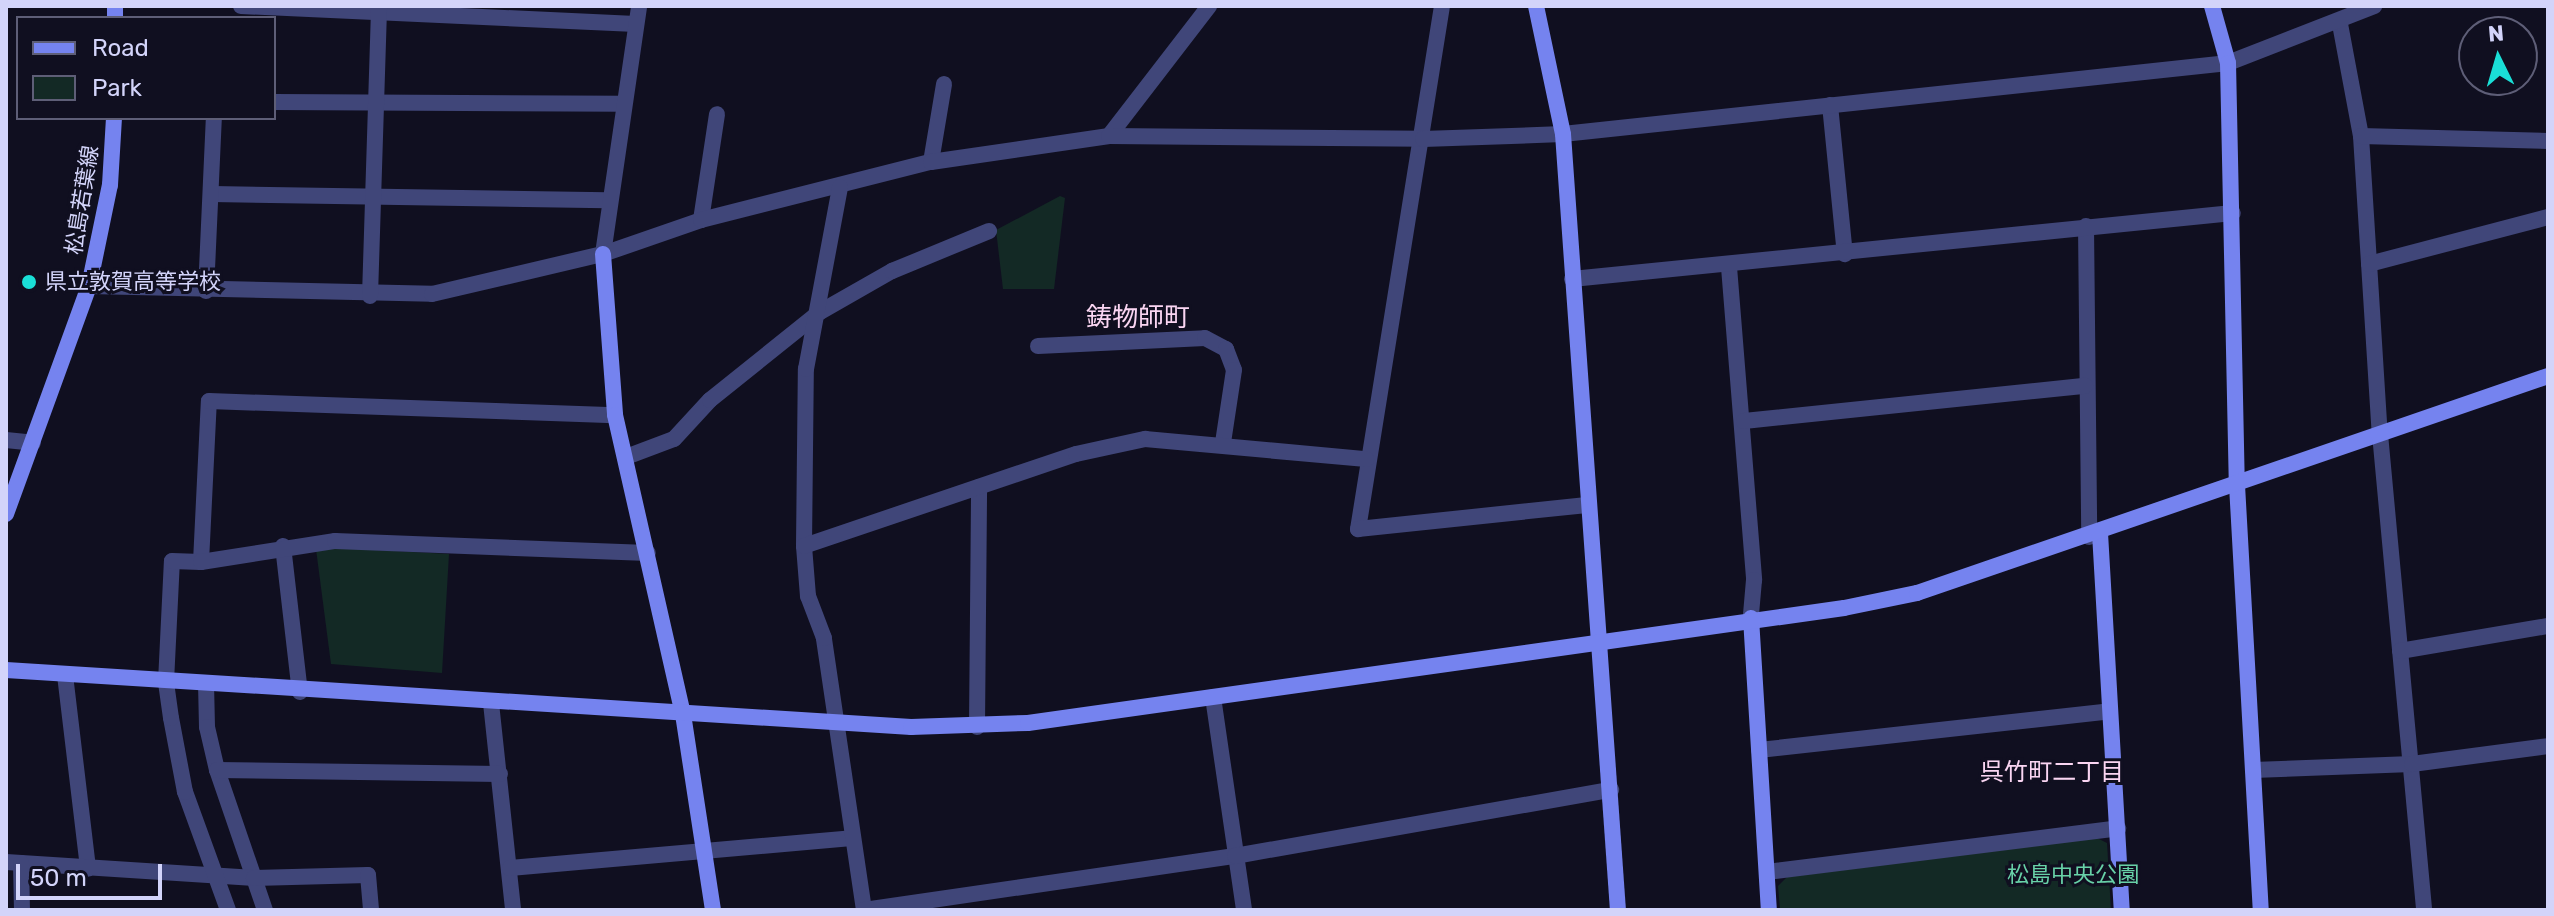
<!DOCTYPE html>
<html>
<head>
<meta charset="utf-8">
<style>
	body { margin:0 }
	#map { position:relative; width:2554px; height:916px; overflow:hidden; background:#100f20; font-family:Rubik,"Noto Sans JP",sans-serif }
	div>[style] { position:absolute }
	.green>* { inset:0; background:#132925 }
	.street>* { height:16px; margin:-8px; padding:0 8px; transform-origin:8px; border-radius:8px; background:#404679 }
	.secondary>* { height:16px; margin:-8px; padding:0 8px; transform-origin:8px; border-radius:8px; background:#7583ef }
	.dots>* { width:22px; height:22px; translate:-50% -50%; box-sizing:border-box; border:4px solid #100f20; border-radius:50% }
	span { translate:-50% -50%; white-space:nowrap; text-align:center; line-height:1.15; -webkit-text-stroke:6px #100f20; paint-order:stroke }
	.street-label { font-size:22px; color:#d3d4fa }
	.poi-label { font-size:22px; color:#d3d4fa }
	.left { translate:0 -50%; text-align:left }
	.park-label { font-size:22px; color:#68d1a8 }
	.neighbourhood-label { font-size:24px; color:#fad5f2 }
	.quarter-label { font-size:26px; color:#fad5f2 }
	.frame { position:absolute; inset:0; border:8px solid #d3d4fa; pointer-events:none }
	.legend { position:absolute; left:16px; top:16px; width:260px; height:104px; box-sizing:border-box; background:#100f20; border:2px solid #5e5e77; margin:0; padding:10px 14px; list-style:none; font-size:24px; color:#d3d4fa }
	.legend li { display:flex; align-items:center; gap:16px; height:40px }
	.legend b { width:40px; border:2px solid #5e5e77 }
	.north { position:absolute; left:2458px; top:16px; width:80px; height:80px; box-sizing:border-box; background:#100f20; border:2px solid #5e5e77; border-radius:50%; rotate:355deg; font-size:22px; font-weight:700; line-height:32px; text-align:center; color:#d3d4fa }
	.north::after { content:''; display:block; margin:auto; width:28px; height:36px; background:#1adfd7; clip-path:polygon(50% 0,100% 100%,50% 72%,0 100%) }
	.scale { position:absolute; left:16px; top:864px; width:146px; height:36px; box-sizing:border-box; border:4px solid #d3d4fa; border-top:0; padding-left:10px; font-size:24px; line-height:28px; white-space:nowrap; color:#d3d4fa; -webkit-text-stroke:6px #100f20; paint-order:stroke }
</style>
</head>
<body>
<div id="map">
	<div class="green">
		<i style="clip-path:polygon(1060px 196px,1065px 198px,1054px 289px,1003px 289px,996px 230px)"></i>
		<i style="clip-path:polygon(339px 548px,449px 554px,442px 673px,331px 664px,316px 549px)"></i>
		<i style="clip-path:polygon(2097px 838px,2107px 843px,2111px 910px,1780px 910px,1778px 886px,1787px 877px)"></i>
	</div>
	<div class="street">
		<i style="left:241px;top:6px;width:395px;rotate:2.6deg"></i>
		<i style="left:1442px;top:6px;width:530px;rotate:99.12deg"></i>
		<i style="left:1358px;top:529px;width:230px;rotate:-6deg"></i>
		<i style="left:2340px;top:24px;width:114px;rotate:79.4deg"></i>
		<i style="left:2361px;top:136px;width:299px;rotate:86.4deg"></i>
		<i style="left:2380px;top:434px;width:478px;rotate:84.7deg"></i>
		<i style="left:274px;top:102px;width:350px;rotate:0.3deg"></i>
		<i style="left:1830px;top:105px;width:150px;rotate:84.3deg"></i>
		<i style="left:1109px;top:136px;width:164px;rotate:-52.4deg"></i>
		<i style="left:2361px;top:136px;width:187px;rotate:1.5deg"></i>
		<i style="left:931px;top:162px;width:79px;rotate:-80.5deg"></i>
		<i style="left:212px;top:194px;width:395px;rotate:0.9deg"></i>
		<i style="left:701px;top:220px;width:107px;rotate:-81.4deg"></i>
		<i style="left:2086px;top:226px;width:311px;rotate:89.4deg"></i>
		<i style="left:603px;top:254px;width:251px;rotate:-81.7deg"></i>
		<i style="left:2369px;top:264px;width:185px;rotate:-14.7deg"></i>
		<i style="left:1729px;top:267px;width:314px;rotate:85.4deg"></i>
		<i style="left:1754px;top:580px;width:38px;rotate:95deg"></i>
		<i style="left:1572px;top:279px;width:664px;rotate:-5.7deg"></i>
		<i style="left:89px;top:286px;width:343px;rotate:1.3deg"></i>
		<i style="left:432px;top:294px;width:176px;rotate:-13.2deg"></i>
		<i style="left:603px;top:254px;width:104px;rotate:-19.1deg"></i>
		<i style="left:701px;top:220px;width:237px;rotate:-14.2deg"></i>
		<i style="left:931px;top:162px;width:180px;rotate:-8.3deg"></i>
		<i style="left:1109px;top:136px;width:314px;rotate:0.5deg"></i>
		<i style="left:1423px;top:139px;width:140px;rotate:-2deg"></i>
		<i style="left:1563px;top:134px;width:669px;rotate:-6.09deg"></i>
		<i style="left:2228px;top:63px;width:157px;rotate:-21.3deg"></i>
		<i style="left:206px;top:291px;width:173px;rotate:-87.4deg"></i>
		<i style="left:370px;top:296px;width:290px;rotate:-88.2deg"></i>
		<i style="left:1038px;top:346px;width:167px;rotate:-2.7deg"></i>
		<i style="left:1205px;top:338px;width:24px;rotate:28deg"></i>
		<i style="left:1226px;top:349px;width:22px;rotate:69deg"></i>
		<i style="left:1234px;top:370px;width:74px;rotate:98.6deg"></i>
		<i style="left:1744px;top:421px;width:343px;rotate:-5.9deg"></i>
		<i style="left:6px;top:440px;width:27px;rotate:6deg"></i>
		<i style="left:626px;top:457px;width:51px;rotate:-20.6deg"></i>
		<i style="left:674px;top:439px;width:53px;rotate:-47.3deg"></i>
		<i style="left:710px;top:400px;width:141px;rotate:-38.7deg"></i>
		<i style="left:820px;top:312px;width:83px;rotate:-29.7deg"></i>
		<i style="left:892px;top:271px;width:105px;rotate:-22.4deg"></i>
		<i style="left:283px;top:546px;width:147px;rotate:83.4deg"></i>
		<i style="left:804px;top:546px;width:177px;rotate:-89.4deg"></i>
		<i style="left:806px;top:369px;width:185px;rotate:-79.4deg"></i>
		<i style="left:201px;top:562px;width:161px;rotate:-87.2deg"></i>
		<i style="left:209px;top:401px;width:406px;rotate:2deg"></i>
		<i style="left:2400px;top:651px;width:150px;rotate:-9.6deg"></i>
		<i style="left:65px;top:675px;width:195px;rotate:83.2deg"></i>
		<i style="left:206px;top:683px;width:44px;rotate:88.7deg"></i>
		<i style="left:207px;top:727px;width:44px;rotate:76.9deg"></i>
		<i style="left:217px;top:770px;width:148px;rotate:71.1deg"></i>
		<i style="left:1213px;top:697px;width:215px;rotate:81.7deg"></i>
		<i style="left:491px;top:703px;width:208px;rotate:83.9deg"></i>
		<i style="left:977px;top:727px;width:240px;rotate:-89.5deg"></i>
		<i style="left:1759px;top:750px;width:353px;rotate:-6.3deg"></i>
		<i style="left:217px;top:770px;width:283px;rotate:0.8deg"></i>
		<i style="left:2253px;top:770px;width:159px;rotate:-2.2deg"></i>
		<i style="left:2412px;top:764px;width:137px;rotate:-7.5deg"></i>
		<i style="left:6px;top:862px;width:249px;rotate:3.7deg"></i>
		<i style="left:254px;top:878px;width:114px;rotate:-1.5deg"></i>
		<i style="left:368px;top:875px;width:35px;rotate:85deg"></i>
		<i style="left:21px;top:863px;width:47px;rotate:88.8deg"></i>
		<i style="left:510px;top:868px;width:343px;rotate:-5deg"></i>
		<i style="left:1767px;top:872px;width:354px;rotate:-7.1deg"></i>
		<i style="left:228px;top:910px;width:126px;rotate:-110deg"></i>
		<i style="left:185px;top:792px;width:75px;rotate:-100.7deg"></i>
		<i style="left:171px;top:718px;width:36px;rotate:-98deg"></i>
		<i style="left:166px;top:682px;width:121px;rotate:-87.2deg"></i>
		<i style="left:172px;top:561px;width:29px;rotate:2deg"></i>
		<i style="left:201px;top:562px;width:136px;rotate:-8.9deg"></i>
		<i style="left:335px;top:541px;width:313px;rotate:2.2deg"></i>
		<i style="left:864px;top:910px;width:275px;rotate:-98.4deg"></i>
		<i style="left:824px;top:638px;width:45px;rotate:-110.9deg"></i>
		<i style="left:808px;top:596px;width:50px;rotate:-94.6deg"></i>
		<i style="left:804px;top:546px;width:287px;rotate:-18.7deg"></i>
		<i style="left:1076px;top:454px;width:71px;rotate:-12.3deg"></i>
		<i style="left:1145px;top:439px;width:222px;rotate:5.2deg"></i>
		<i style="left:864px;top:910px;width:375px;rotate:-8.3deg"></i>
		<i style="left:1235px;top:856px;width:382px;rotate:-10deg"></i>
	</div>
	<div class="secondary">
		<i style="left:1536px;top:6px;width:131px;rotate:78.1deg"></i>
		<i style="left:1563px;top:134px;width:778px;rotate:85.95deg"></i>
		<i style="left:2212px;top:6px;width:59px;rotate:74.3deg"></i>
		<i style="left:2228px;top:63px;width:422px;rotate:88.8deg"></i>
		<i style="left:2237px;top:485px;width:426px;rotate:86.8deg"></i>
		<i style="left:115px;top:18px;width:12px;rotate:-90deg"></i>
		<i style="left:603px;top:254px;width:161px;rotate:85.7deg"></i>
		<i style="left:615px;top:415px;width:307px;rotate:77.2deg"></i>
		<i style="left:683px;top:714px;width:198px;rotate:81.3deg"></i>
		<i style="left:6px;top:514px;width:243px;rotate:-70deg"></i>
		<i style="left:89px;top:286px;width:103px;rotate:-78.3deg"></i>
		<i style="left:110px;top:185px;width:67px;rotate:-86.6deg"></i>
		<i style="left:2100px;top:533px;width:378px;rotate:86.7deg"></i>
		<i style="left:1751px;top:618px;width:293px;rotate:86.5deg"></i>
		<i style="left:6px;top:670px;width:907px;rotate:3.6deg"></i>
		<i style="left:911px;top:727px;width:117px;rotate:-2deg"></i>
		<i style="left:1028px;top:723px;width:824px;rotate:-8.02deg"></i>
		<i style="left:1844px;top:608px;width:75px;rotate:-11.6deg"></i>
		<i style="left:1917px;top:593px;width:667px;rotate:-18.98deg"></i>
	</div>
	<div class="dots">
		<i style="left:29px;top:282px;background:#1adfd7"></i>
	</div>
	<div class="street-label">
		<span style="left:82px;top:200px;rotate:-81deg">松島若葉線</span>
	</div>
	<div class="poi-label">
		<span class="left" style="left:45px;top:282px">県立敦賀高等学校</span>
	</div>
	<div class="park-label">
		<span style="left:2073px;top:875px">松島中央公園</span>
	</div>
	<div class="neighbourhood-label">
		<span style="left:2052px;top:773px">呉竹町二丁目</span>
	</div>
	<div class="quarter-label">
		<span style="left:1138px;top:318px">鋳物師町</span>
	</div>
	<div class="frame"></div>
	<ul class="legend">
	<li><b style="height:10px;background:#7583ef"></b>Road</li>
	<li><b style="height:22px;background:#132925"></b>Park</li>
	</ul>
	<div class="north">N</div>
	<div class="scale">50 m</div>
</div>
</body>
</html>
